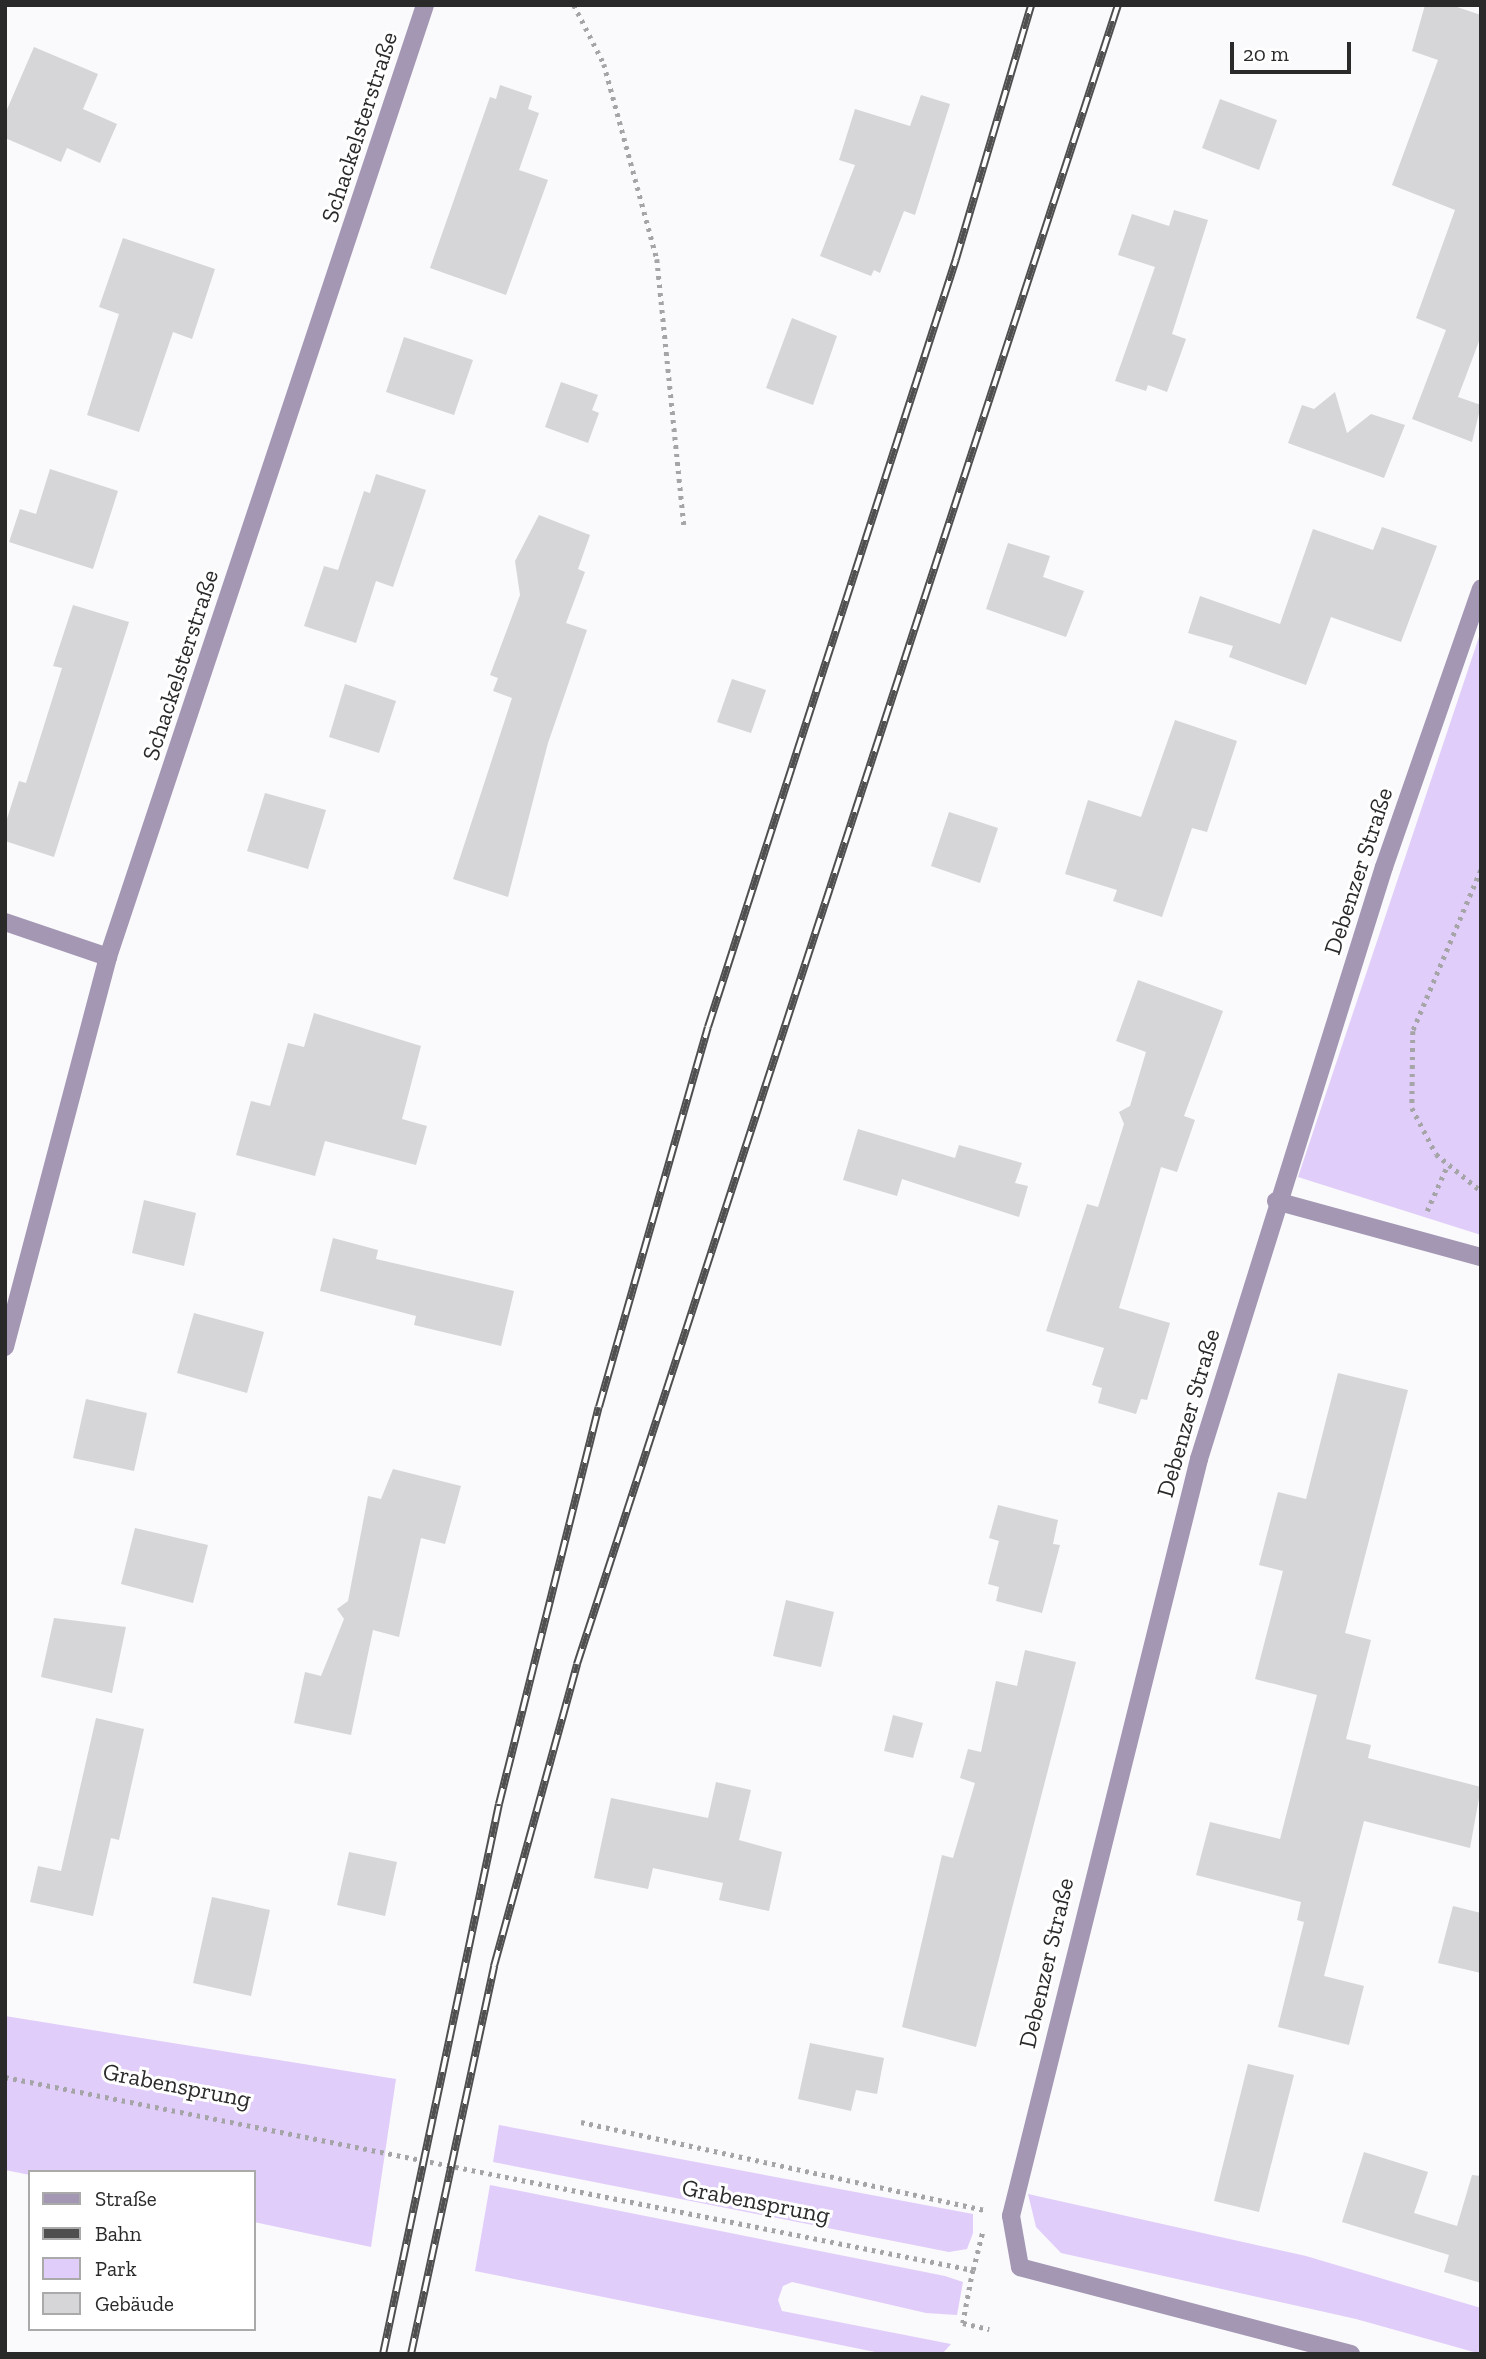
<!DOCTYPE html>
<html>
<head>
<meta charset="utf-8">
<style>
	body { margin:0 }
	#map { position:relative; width:1486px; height:2359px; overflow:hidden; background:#faf9fc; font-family:"Zilla Slab",serif }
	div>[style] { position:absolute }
	.green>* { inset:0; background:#e0cdf9 }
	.building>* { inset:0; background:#d6d5d8 }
	.path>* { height:4.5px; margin-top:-2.25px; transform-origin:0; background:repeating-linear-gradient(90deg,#a5a4a7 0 3.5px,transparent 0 8.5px) }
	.street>* { height:18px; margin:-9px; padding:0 9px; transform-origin:9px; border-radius:9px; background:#a397b3 }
	.rail>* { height:8px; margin-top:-4px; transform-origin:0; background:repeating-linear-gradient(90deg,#fff 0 16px,#4f4f50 0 32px); box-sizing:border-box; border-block:2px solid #4f4f50 }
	span { translate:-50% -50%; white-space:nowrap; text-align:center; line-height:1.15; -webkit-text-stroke:6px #fff; paint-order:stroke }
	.street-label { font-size:24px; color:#2a2a2b }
	.frame { position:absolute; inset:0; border:7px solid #2a2a2b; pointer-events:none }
	.legend { position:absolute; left:28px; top:2170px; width:228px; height:161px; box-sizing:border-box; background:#fff; border:2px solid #aaa; margin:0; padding:9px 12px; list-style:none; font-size:21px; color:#2a2a2b }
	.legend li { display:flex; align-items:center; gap:14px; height:35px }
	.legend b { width:35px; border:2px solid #aaa }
	.scale { position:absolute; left:1230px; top:42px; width:121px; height:32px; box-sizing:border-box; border:4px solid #2a2a2b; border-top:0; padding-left:9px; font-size:21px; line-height:24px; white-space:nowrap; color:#2a2a2b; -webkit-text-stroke:5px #fff; paint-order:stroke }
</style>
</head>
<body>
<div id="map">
	<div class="green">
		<i style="clip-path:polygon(1481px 631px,1481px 1235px,1298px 1177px)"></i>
		<i style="clip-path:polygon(5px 2016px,396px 2079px,371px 2247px,254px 2222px,254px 2172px,30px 2175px,5px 2170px)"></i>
		<i style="clip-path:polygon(499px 2125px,973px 2214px,973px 2233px,967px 2249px,949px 2252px,493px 2162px)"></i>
		<i style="clip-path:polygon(490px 2185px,945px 2276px,963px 2282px,957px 2315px,926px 2313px,792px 2282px,783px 2286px,778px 2300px,782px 2311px,951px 2344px,942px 2354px,885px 2354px,475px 2271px)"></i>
		<i style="clip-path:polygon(1028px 2194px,1306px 2256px,1481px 2308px,1481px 2354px,1356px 2319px,1061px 2253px,1036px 2227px)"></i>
	</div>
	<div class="building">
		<i style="clip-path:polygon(1425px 5px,1451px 5px,1481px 15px,1481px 336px,1458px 397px,1481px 405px,1472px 442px,1412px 419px,1446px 330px,1416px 318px,1455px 210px,1392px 185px,1438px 60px,1412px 51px)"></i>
		<i style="clip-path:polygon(34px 47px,98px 74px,83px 109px,117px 124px,100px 163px,67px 148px,61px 162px,5px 138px,5px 114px)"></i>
		<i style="clip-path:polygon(500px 85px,532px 96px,528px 109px,539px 113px,519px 170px,548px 180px,506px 295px,430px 268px,490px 97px,496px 99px)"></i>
		<i style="clip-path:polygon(921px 95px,950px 104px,915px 215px,904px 211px,880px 273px,874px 270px,871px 276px,820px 256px,855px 165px,839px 160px,855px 109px,910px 126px)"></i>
		<i style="clip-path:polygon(1220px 99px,1277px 120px,1259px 170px,1202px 148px)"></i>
		<i style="clip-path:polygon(1174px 210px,1208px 220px,1172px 334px,1186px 339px,1167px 392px,1148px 385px,1146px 391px,1115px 381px,1155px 267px,1118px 255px,1132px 214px,1169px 226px)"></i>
		<i style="clip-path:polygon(123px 238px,215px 269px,192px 339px,173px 332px,139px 432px,87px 415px,119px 314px,99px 307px)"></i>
		<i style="clip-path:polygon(792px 318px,837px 336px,813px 405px,766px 388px)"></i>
		<i style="clip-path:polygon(404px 337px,473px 360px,454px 415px,386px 392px)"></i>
		<i style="clip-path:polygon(561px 382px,598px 395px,592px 410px,599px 413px,588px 443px,545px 427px)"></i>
		<i style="clip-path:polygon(1335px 392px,1347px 433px,1371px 414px,1405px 425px,1384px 478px,1288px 443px,1302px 405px,1314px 409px)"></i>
		<i style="clip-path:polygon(50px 469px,118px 491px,93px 569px,9px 542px,20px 509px,36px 514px)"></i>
		<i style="clip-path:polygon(376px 474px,426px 490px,393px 587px,376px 581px,356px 643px,304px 626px,324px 566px,338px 570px,364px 491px,370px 493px)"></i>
		<i style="clip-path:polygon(539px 515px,590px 535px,578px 569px,585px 572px,566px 623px,587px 630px,548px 743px,508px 897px,453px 879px,512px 698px,493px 691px,498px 678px,490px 675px,520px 595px,515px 561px)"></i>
		<i style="clip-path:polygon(1382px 527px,1437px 546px,1401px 642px,1331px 617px,1306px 685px,1229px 657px,1233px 646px,1188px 633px,1200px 596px,1280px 624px,1313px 529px,1373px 550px)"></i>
		<i style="clip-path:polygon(1008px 543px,1050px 556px,1043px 577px,1084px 591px,1066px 637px,986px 609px)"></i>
		<i style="clip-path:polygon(73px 605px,129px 622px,54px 857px,5px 841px,5px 825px,19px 781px,26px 783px,62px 668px,53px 666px)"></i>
		<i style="clip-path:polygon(732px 679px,766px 690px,751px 733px,717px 722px)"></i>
		<i style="clip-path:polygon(345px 684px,396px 701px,379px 753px,329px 737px)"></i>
		<i style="clip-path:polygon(1175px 720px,1237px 741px,1207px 832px,1192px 828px,1162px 917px,1113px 901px,1117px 890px,1065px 874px,1088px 800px,1141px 817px)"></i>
		<i style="clip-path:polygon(265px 793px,326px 810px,308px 869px,247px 851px)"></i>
		<i style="clip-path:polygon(949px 812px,998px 828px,980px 883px,931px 866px)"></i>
		<i style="clip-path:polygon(1138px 980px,1223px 1011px,1184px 1116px,1195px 1120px,1177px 1172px,1161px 1167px,1119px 1308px,1170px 1323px,1147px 1400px,1141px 1399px,1136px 1414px,1098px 1403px,1102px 1388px,1092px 1385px,1104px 1348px,1046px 1331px,1087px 1204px,1098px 1207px,1124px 1124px,1119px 1112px,1130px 1106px,1146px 1052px,1116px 1041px)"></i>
		<i style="clip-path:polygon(314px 1013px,421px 1046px,402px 1119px,427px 1126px,416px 1165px,325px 1141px,315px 1176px,236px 1155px,251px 1101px,270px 1106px,288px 1043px,304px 1047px)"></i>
		<i style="clip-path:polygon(858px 1129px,955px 1158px,959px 1145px,1022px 1163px,1015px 1183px,1028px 1186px,1019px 1217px,902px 1179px,897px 1196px,843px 1180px)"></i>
		<i style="clip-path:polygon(144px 1200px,196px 1213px,184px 1266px,132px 1253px)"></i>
		<i style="clip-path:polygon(333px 1238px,378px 1250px,376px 1259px,514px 1291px,501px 1346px,414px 1325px,416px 1316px,320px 1291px)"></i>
		<i style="clip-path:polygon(194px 1313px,264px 1332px,247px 1393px,177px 1373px)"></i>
		<i style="clip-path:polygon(1338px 1373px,1408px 1390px,1345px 1633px,1371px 1640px,1346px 1739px,1371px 1745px,1368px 1758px,1481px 1787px,1470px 1848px,1364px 1821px,1324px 1976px,1364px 1986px,1349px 2045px,1278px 2027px,1304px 1922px,1297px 1920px,1301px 1902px,1196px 1875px,1210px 1822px,1280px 1839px,1317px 1695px,1255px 1679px,1283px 1571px,1259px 1565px,1278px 1492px,1306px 1499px)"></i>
		<i style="clip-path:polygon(86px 1399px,147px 1413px,134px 1471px,73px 1458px)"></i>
		<i style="clip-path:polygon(393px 1469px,461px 1486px,445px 1544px,421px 1538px,399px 1637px,373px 1630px,351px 1735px,294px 1723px,305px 1672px,321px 1676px,344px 1619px,337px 1609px,348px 1601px,368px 1496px,381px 1499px)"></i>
		<i style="clip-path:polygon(998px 1505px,1058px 1520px,1053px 1544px,1060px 1545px,1042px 1613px,996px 1601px,999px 1587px,988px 1584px,999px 1541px,989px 1538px)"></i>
		<i style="clip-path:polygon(135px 1528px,208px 1545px,193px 1603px,121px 1584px)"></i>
		<i style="clip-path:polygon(786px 1600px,834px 1612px,821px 1667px,773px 1656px)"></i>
		<i style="clip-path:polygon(54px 1618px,126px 1627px,112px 1693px,41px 1677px)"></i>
		<i style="clip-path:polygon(1025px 1650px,1076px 1662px,976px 2047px,902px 2027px,942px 1855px,953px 1858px,975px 1783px,960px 1778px,968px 1749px,981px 1752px,996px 1681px,1017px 1686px)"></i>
		<i style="clip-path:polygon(893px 1715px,923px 1723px,913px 1758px,884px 1751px)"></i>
		<i style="clip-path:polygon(96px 1718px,144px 1729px,119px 1840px,111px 1838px,93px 1916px,30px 1902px,38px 1866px,61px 1871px)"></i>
		<i style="clip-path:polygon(716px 1782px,751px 1790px,739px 1840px,782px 1852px,769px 1911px,719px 1900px,723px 1883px,653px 1868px,648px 1889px,594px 1878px,611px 1798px,708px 1818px)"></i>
		<i style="clip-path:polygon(349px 1852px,397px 1862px,385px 1916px,337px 1905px)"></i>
		<i style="clip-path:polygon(212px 1897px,270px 1910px,251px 1996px,193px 1983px)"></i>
		<i style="clip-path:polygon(1453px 1906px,1481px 1913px,1481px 1973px,1438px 1963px)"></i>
		<i style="clip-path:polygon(810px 2043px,884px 2058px,877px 2094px,856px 2090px,851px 2111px,798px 2099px)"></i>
		<i style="clip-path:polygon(1248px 2064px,1294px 2075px,1259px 2212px,1214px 2201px)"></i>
		<i style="clip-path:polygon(1364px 2152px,1428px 2172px,1414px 2213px,1457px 2226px,1472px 2175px,1481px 2176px,1481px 2283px,1444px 2272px,1449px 2255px,1342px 2222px)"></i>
	</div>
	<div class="path">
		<i style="left:574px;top:5px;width:66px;rotate:63deg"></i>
		<i style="left:604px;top:64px;width:202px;rotate:74.8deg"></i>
		<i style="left:657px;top:259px;width:267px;rotate:84.2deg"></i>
		<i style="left:1481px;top:870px;width:175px;rotate:112.9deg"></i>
		<i style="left:1413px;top:1031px;width:77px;rotate:90.7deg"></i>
		<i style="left:1412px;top:1108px;width:52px;rotate:62.4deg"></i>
		<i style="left:1436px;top:1154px;width:58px;rotate:39.4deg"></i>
		<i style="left:1427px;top:1211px;width:51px;rotate:-65.9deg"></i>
		<i style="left:5px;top:2077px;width:987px;rotate:11.28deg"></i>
		<i style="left:973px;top:2270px;width:38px;rotate:-76deg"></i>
		<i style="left:581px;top:2122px;width:412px;rotate:12.3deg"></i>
		<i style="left:973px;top:2270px;width:54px;rotate:100.7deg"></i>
		<i style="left:963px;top:2323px;width:27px;rotate:13deg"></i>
	</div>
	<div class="street">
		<i style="left:5px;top:922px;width:109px;rotate:18.8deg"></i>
		<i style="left:1276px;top:1201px;width:213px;rotate:15.3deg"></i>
		<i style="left:5px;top:1347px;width:403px;rotate:-75.2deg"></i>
		<i style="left:108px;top:957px;width:1003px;rotate:-71.58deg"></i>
		<i style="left:1351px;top:2354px;width:342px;rotate:-165.3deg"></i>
		<i style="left:1020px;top:2267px;width:52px;rotate:-100deg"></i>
		<i style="left:1011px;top:2216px;width:780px;rotate:-76.05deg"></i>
		<i style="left:1199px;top:1459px;width:620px;rotate:-72.65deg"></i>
		<i style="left:1384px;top:867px;width:295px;rotate:-70.8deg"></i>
	</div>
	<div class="rail">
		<i style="left:383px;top:2354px;width:562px;rotate:-78.09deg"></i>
		<i style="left:499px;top:1804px;width:409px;rotate:-75.9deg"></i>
		<i style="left:599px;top:1407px;width:395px;rotate:-74deg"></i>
		<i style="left:708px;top:1027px;width:807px;rotate:-72.1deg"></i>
		<i style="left:956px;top:259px;width:265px;rotate:-73.5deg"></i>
		<i style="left:411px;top:2354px;width:397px;rotate:-77.9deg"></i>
		<i style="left:494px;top:1966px;width:313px;rotate:-74.6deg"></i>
		<i style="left:577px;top:1664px;width:1745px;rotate:-71.94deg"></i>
	</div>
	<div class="street-label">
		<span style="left:359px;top:127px;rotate:-72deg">Schackelsterstraße</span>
		<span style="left:180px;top:665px;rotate:-72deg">Schackelsterstraße</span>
		<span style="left:1358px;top:871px;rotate:-72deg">Debenzer Straße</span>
		<span style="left:1188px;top:1413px;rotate:-74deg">Debenzer Straße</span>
		<span style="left:1046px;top:1963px;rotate:-77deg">Debenzer Straße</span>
		<span style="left:177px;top:2085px;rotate:11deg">Grabensprung</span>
		<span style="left:756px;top:2201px;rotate:11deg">Grabensprung</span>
	</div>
	<div class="frame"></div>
	<ul class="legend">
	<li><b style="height:9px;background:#a397b3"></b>Straße</li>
	<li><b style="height:9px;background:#4f4f50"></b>Bahn</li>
	<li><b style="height:19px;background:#e0cdf9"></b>Park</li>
	<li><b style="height:19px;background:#d6d5d8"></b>Gebäude</li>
	</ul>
	<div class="scale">20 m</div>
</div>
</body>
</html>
